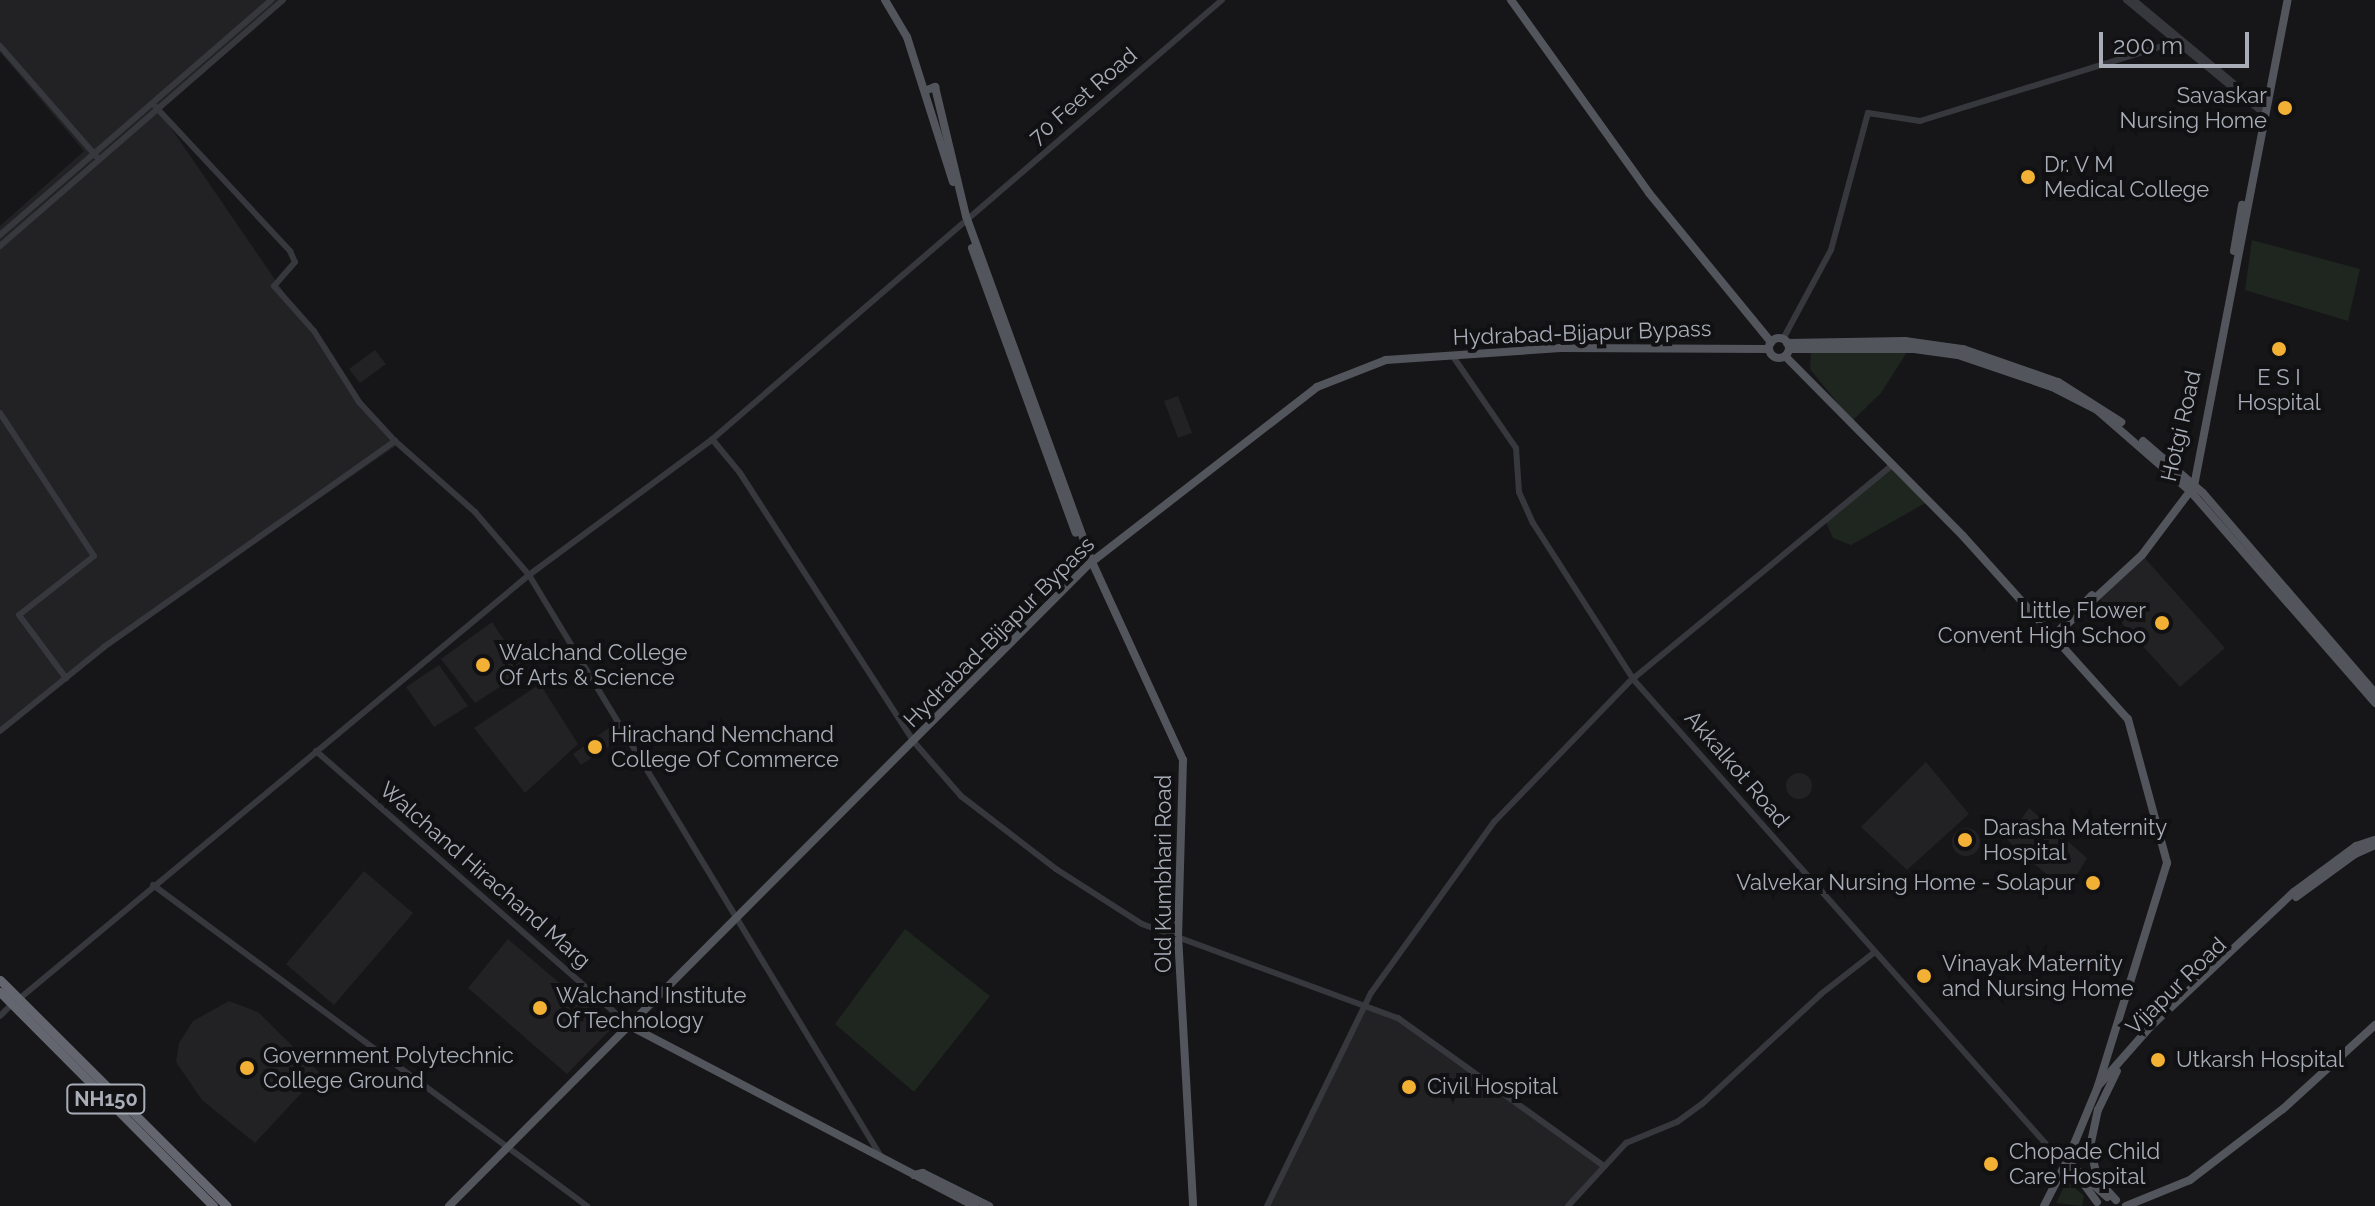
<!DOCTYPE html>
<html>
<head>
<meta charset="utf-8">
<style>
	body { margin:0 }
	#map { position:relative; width:2375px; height:1206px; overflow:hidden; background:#161618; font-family:Raleway,sans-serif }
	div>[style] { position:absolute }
	.built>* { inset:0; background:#222225 }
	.round { border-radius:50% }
	.green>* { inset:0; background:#1e261f }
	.minor>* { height:6px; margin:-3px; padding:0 3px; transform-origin:3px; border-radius:3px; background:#37383d }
	.major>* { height:8px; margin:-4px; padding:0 4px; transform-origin:4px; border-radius:4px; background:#53555c }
	.major>.ring { margin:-4px; padding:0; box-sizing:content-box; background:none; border:8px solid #53555c; border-radius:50% }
	.highway>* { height:9px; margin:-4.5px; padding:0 4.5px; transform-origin:4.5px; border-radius:4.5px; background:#63666e }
	.dots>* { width:22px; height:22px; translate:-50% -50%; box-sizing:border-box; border:4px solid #111113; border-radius:50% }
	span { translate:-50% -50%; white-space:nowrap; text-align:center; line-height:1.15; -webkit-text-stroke:8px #111113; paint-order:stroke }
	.shield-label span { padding:2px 6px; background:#111113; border:2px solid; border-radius:6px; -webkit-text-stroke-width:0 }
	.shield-label { font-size:20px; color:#a8adb8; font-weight:700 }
	.poi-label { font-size:22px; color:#a8adb8 }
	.right { translate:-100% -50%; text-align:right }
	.left { translate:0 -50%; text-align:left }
	.street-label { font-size:22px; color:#a8adb8 }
	.scale { position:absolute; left:2099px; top:32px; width:150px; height:36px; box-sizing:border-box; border:4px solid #a8adb8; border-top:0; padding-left:10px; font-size:24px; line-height:28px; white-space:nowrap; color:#a8adb8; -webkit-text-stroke:6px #111113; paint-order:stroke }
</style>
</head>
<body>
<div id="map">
	<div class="built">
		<i style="clip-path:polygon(0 0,279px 0,158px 109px,359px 402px,400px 443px,104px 647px,0 731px,0 226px,84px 151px,0 52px)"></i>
		<i style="clip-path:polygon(375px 350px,386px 364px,360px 383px,349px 369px)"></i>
		<i style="clip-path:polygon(1178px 396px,1192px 433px,1178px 438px,1164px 401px)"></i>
		<i style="clip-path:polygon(2142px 555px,2225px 648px,2180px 687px,2098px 597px)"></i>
		<i style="clip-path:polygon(492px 622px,525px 671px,475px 703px,441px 659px)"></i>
		<i style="clip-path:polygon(439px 665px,468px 706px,434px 727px,406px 687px)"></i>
		<i style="clip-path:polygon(540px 684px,578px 744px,525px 793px,474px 728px)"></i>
		<i style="clip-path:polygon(610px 727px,617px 741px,581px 765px,573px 754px)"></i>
		<i style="clip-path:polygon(1926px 762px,1969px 814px,1907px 870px,1861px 827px)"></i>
		<i class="round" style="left:1786px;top:773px;width:26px;height:26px"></i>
		<i style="clip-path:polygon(2029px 808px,2087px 858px,2067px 892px,2007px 840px)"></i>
		<i class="round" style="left:1952px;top:828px;width:28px;height:28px"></i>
		<i style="clip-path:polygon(364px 871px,413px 913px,334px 1005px,286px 964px)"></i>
		<i style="clip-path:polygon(508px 939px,612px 1028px,567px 1074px,468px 988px)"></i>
		<i style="clip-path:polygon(229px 1001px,258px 1012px,320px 1073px,255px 1143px,202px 1100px,176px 1062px,179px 1043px,193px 1021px)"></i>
		<i style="clip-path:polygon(1365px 1005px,1400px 1021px,1604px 1166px,1568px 1206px,1267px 1206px)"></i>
	</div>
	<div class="green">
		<i style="clip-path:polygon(2252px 240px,2360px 269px,2348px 321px,2245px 290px)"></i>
		<i style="clip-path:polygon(1909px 349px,1881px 393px,1852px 421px,1810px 369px,1811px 352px)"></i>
		<i style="clip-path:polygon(1893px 464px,1929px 501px,1851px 545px,1833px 538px,1825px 520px)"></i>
		<i style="clip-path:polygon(905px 929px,990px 996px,914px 1092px,835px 1024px)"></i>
		<i style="clip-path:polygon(2067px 1181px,2084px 1196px,2082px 1206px,2056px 1203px)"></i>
	</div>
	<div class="minor">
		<i style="left:2126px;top:0;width:180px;rotate:39.6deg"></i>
		<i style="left:2134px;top:0;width:172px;rotate:39.8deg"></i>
		<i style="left:0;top:46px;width:147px;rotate:48.9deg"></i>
		<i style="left:153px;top:104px;width:201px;rotate:47deg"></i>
		<i style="left:290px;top:251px;width:12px;rotate:66deg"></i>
		<i style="left:295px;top:262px;width:32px;rotate:131deg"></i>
		<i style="left:274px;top:286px;width:60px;rotate:48.4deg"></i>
		<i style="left:314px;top:331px;width:84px;rotate:57.6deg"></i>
		<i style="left:359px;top:402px;width:53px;rotate:47.3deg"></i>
		<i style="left:395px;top:441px;width:107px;rotate:41.6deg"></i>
		<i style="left:475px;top:512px;width:83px;rotate:49.4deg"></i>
		<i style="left:529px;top:575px;width:678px;rotate:58.82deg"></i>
		<i style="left:0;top:235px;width:359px;rotate:-40.9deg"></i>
		<i style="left:0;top:246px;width:375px;rotate:-41deg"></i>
		<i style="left:1783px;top:339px;width:101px;rotate:-61.7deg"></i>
		<i style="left:1831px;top:250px;width:142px;rotate:-74.9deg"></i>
		<i style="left:1868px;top:113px;width:53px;rotate:8.7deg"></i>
		<i style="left:1920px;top:121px;width:271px;rotate:-17.2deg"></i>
		<i style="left:1452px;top:355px;width:113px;rotate:55.5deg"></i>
		<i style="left:1516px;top:448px;width:44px;rotate:86.1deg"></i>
		<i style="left:1519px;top:492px;width:34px;rotate:66deg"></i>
		<i style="left:1533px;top:523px;width:185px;rotate:57.3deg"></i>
		<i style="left:1633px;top:679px;width:634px;rotate:48.39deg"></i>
		<i style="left:2054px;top:1153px;width:15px;rotate:32deg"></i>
		<i style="left:0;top:413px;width:171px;rotate:56.7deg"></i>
		<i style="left:94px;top:556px;width:95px;rotate:141.8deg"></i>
		<i style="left:19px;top:615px;width:79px;rotate:53.3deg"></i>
		<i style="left:712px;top:439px;width:44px;rotate:50.5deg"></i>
		<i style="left:740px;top:473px;width:320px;rotate:57.1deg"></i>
		<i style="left:914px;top:742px;width:72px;rotate:49deg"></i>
		<i style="left:961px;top:796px;width:120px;rotate:37.5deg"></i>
		<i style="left:1056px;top:869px;width:102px;rotate:32.6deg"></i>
		<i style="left:1142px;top:924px;width:273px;rotate:20.2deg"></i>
		<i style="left:1398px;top:1018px;width:254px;rotate:35.7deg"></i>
		<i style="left:0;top:731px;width:134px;rotate:-38.9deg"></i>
		<i style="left:104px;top:647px;width:357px;rotate:-35.3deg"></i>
		<i style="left:316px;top:751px;width:417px;rotate:41.2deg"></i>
		<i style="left:153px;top:885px;width:540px;rotate:36.49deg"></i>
		<i style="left:19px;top:999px;width:663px;rotate:-39.74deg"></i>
		<i style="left:529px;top:575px;width:224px;rotate:-36.5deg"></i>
		<i style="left:709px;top:442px;width:677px;rotate:-40.75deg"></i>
		<i style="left:0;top:1016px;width:17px;rotate:-45deg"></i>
		<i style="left:1267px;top:1206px;width:237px;rotate:-64deg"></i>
		<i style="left:1371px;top:993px;width:211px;rotate:-54.3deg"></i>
		<i style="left:1494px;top:822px;width:194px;rotate:-46deg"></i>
		<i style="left:1629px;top:682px;width:342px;rotate:-39.5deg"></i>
		<i style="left:1568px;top:1206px;width:86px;rotate:-47.4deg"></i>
		<i style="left:1626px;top:1143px;width:55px;rotate:-22.4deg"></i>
		<i style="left:1677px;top:1122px;width:31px;rotate:-36deg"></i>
		<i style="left:1702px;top:1104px;width:162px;rotate:-42.7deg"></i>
		<i style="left:1821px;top:994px;width:68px;rotate:-37.9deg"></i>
	</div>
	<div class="major">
		<i style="left:885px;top:0;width:43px;rotate:59.3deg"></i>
		<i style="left:907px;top:37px;width:152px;rotate:72.4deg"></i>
		<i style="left:1511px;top:0;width:237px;rotate:54.4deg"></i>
		<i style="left:1649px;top:193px;width:193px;rotate:50.7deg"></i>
		<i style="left:927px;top:90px;width:9px;rotate:-21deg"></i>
		<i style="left:935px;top:87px;width:133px;rotate:76.5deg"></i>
		<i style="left:966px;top:216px;width:368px;rotate:70deg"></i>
		<i style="left:1092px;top:562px;width:218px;rotate:65.3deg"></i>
		<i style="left:1183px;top:760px;width:175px;rotate:91.6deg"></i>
		<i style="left:1178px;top:935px;width:271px;rotate:86.8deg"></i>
		<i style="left:972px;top:248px;width:303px;rotate:70deg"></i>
		<i style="left:2234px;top:251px;width:47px;rotate:-80.1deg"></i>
		<i class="ring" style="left:1769px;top:338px;width:12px;height:12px"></i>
		<i style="left:1787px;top:343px;width:118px;rotate:-1deg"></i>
		<i style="left:1905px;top:341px;width:59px;rotate:7.9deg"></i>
		<i style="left:1963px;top:349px;width:101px;rotate:19.2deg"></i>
		<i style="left:2058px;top:382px;width:75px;rotate:32.4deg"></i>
		<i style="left:1789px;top:349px;width:125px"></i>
		<i style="left:1914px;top:349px;width:44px;rotate:7.8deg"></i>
		<i style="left:1958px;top:355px;width:99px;rotate:18.8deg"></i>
		<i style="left:2052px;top:387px;width:51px;rotate:27.1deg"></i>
		<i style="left:2097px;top:410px;width:126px;rotate:41.1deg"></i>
		<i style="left:2192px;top:493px;width:279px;rotate:48.9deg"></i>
		<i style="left:1785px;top:356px;width:253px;rotate:45.3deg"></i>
		<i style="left:1963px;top:536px;width:246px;rotate:48deg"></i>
		<i style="left:2128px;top:719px;width:149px;rotate:74.8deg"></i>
		<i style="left:2167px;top:863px;width:233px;rotate:107.2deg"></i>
		<i style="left:2143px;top:441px;width:79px;rotate:40.9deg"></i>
		<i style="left:2203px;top:493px;width:264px;rotate:49.3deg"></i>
		<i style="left:2053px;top:637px;width:57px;rotate:-47.1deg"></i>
		<i style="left:2052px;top:638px;width:122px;rotate:-42.7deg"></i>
		<i style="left:2142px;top:555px;width:86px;rotate:-53deg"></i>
		<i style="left:2194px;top:486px;width:495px;rotate:-79.1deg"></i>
		<i style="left:2296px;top:897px;width:73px;rotate:-36.1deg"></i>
		<i style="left:2355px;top:854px;width:22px;rotate:-24deg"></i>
		<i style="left:630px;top:1026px;width:389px;rotate:27.6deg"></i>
		<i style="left:914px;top:1175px;width:9px;rotate:-13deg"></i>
		<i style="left:923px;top:1173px;width:74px;rotate:26.6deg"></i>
		<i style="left:2116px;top:1200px;width:26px;rotate:-133deg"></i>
		<i style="left:2098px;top:1181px;width:35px;rotate:-103deg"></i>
		<i style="left:2090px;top:1147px;width:38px;rotate:-78deg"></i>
		<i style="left:2098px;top:1110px;width:43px;rotate:-64deg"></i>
		<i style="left:2097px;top:1202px;width:51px;rotate:-126.2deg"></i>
		<i style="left:2067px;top:1161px;width:81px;rotate:-67.5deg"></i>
		<i style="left:2098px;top:1086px;width:79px;rotate:-48.6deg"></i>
		<i style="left:2150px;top:1027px;width:197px;rotate:-43.2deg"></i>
		<i style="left:2294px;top:892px;width:77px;rotate:-36.6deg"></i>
		<i style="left:2356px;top:846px;width:20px;rotate:-18deg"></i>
		<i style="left:449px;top:1206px;width:907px;rotate:-45.09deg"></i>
		<i style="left:1089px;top:564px;width:289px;rotate:-37.8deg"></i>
		<i style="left:1317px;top:387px;width:74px;rotate:-21.4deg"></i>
		<i style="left:1386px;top:360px;width:175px;rotate:-3.9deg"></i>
		<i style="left:1561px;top:348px;width:208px;rotate:0.3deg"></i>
		<i style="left:2044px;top:1206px;width:51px;rotate:-62.9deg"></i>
		<i style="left:2067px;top:1161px;width:54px;rotate:42deg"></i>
		<i style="left:2126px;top:1206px;width:69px;rotate:-22.1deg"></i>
		<i style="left:2190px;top:1180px;width:117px;rotate:-37.4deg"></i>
		<i style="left:2283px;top:1109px;width:125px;rotate:-42.4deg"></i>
	</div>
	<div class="highway">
		<i style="left:0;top:980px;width:320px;rotate:44.9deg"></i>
		<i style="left:0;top:992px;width:302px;rotate:45.1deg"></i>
	</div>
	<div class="dots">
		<i style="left:2285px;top:108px;background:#f2b134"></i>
		<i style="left:2028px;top:177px;background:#f2b134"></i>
		<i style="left:2279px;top:349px;background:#f2b134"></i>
		<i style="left:2162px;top:623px;background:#f2b134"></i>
		<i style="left:483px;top:665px;background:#f2b134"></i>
		<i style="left:595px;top:747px;background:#f2b134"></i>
		<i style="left:1965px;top:840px;background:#f2b134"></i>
		<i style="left:2093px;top:883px;background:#f2b134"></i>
		<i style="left:1924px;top:976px;background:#f2b134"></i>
		<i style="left:540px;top:1008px;background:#f2b134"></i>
		<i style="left:2158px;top:1060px;background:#f2b134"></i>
		<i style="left:247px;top:1068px;background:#f2b134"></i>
		<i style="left:1409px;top:1087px;background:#f2b134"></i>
		<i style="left:1991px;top:1164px;background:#f2b134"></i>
	</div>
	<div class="shield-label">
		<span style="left:106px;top:1099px">NH150</span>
	</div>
	<div class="poi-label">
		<span class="right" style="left:2267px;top:108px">Savaskar<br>Nursing Home</span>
		<span class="left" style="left:2044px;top:177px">Dr. V M<br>Medical College</span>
		<span style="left:2279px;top:390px">E S I<br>Hospital</span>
		<span class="right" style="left:2146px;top:623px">Little Flower<br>Convent High Schoo</span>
		<span class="left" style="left:499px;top:665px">Walchand College<br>Of Arts &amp; Science</span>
		<span class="left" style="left:611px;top:747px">Hirachand Nemchand<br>College Of Commerce</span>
		<span class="left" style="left:1983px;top:840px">Darasha Maternity<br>Hospital</span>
		<span class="right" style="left:2075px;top:883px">Valvekar Nursing Home - Solapur</span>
		<span class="left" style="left:1942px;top:976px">Vinayak Maternity<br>and Nursing Home</span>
		<span class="left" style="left:556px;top:1008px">Walchand Institute<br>Of Technology</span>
		<span class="left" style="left:263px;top:1068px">Government Polytechnic<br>College Ground</span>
		<span class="left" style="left:2176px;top:1060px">Utkarsh Hospital</span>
		<span class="left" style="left:1427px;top:1087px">Civil Hospital</span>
		<span class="left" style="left:2009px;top:1164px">Chopade Child<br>Care Hospital</span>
	</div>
	<div class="street-label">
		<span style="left:1083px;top:96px;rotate:-41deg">70 Feet Road</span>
		<span style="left:1582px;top:333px;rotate:-2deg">Hydrabad-Bijapur Bypass</span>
		<span style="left:2181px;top:426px;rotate:-77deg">Hotgi Road</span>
		<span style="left:999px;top:632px;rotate:-45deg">Hydrabad-Bijapur Bypass</span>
		<span style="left:1737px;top:769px;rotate:49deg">Akkalkot Road</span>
		<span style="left:1164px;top:874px;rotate:-90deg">Old Kumbhari Road</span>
		<span style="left:485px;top:875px;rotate:41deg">Walchand Hirachand Marg</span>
		<span style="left:2176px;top:986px;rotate:-44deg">Vijapur Road</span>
	</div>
	<div class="scale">200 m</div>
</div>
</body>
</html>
